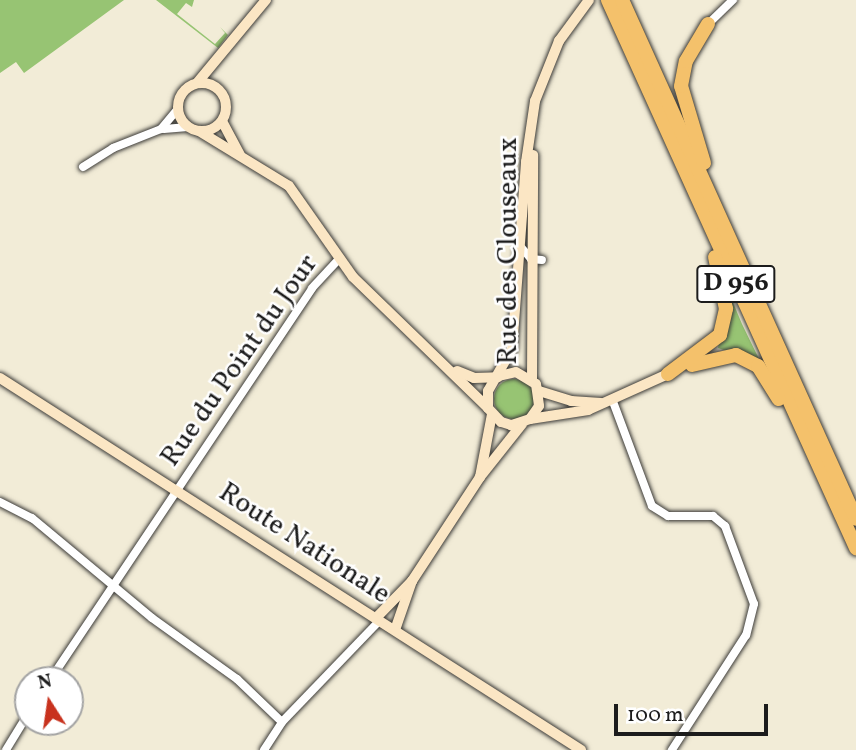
<!DOCTYPE html>
<html>
<head>
<meta charset="utf-8">
<style>
	body { margin:0 }
	#map { position:relative; width:856px; height:750px; overflow:hidden; background:#f2ecd7; font-family:Vollkorn,serif }
	div>[style] { position:absolute }
	.green>* { inset:0; background:#97c473 }
	.round { border-radius:50% }
	.roads { filter:drop-shadow(0 0 2px #3c3b38) drop-shadow(0 0 2px #3c3b38) }
	.street>* { height:8px; margin:-4px; padding:0 4px; transform-origin:4px; border-radius:4px; background:#fff }
	.secondary>* { height:10px; margin:-5px; padding:0 5px; transform-origin:5px; border-radius:5px; background:#fbe6c4 }
	.secondary>.ring { margin:-5px; padding:0; box-sizing:content-box; background:none; border:10px solid #fbe6c4; border-radius:50% }
	.highway>* { height:14px; margin:-7px; padding:0 7px; transform-origin:7px; border-radius:7px; background:#f4c16b }
	span { translate:-50% -50%; white-space:nowrap; text-align:center; line-height:1.15; -webkit-text-stroke:5px #fff; paint-order:stroke }
	.shield-label span { padding:2px 5px; background:#fff; border:2px solid; border-radius:5px; -webkit-text-stroke-width:0 }
	.shield-label { font-size:26px; color:#1c1c1c; font-weight:700 }
	.street-label { font-size:28px; color:#1c1c1c }
	.north { position:absolute; left:14px; top:666px; width:70px; height:70px; box-sizing:border-box; background:#fff; border:2px solid #a4a4a4; border-radius:50%; rotate:348deg; font-size:19px; font-weight:700; line-height:28px; text-align:center; color:#1c1c1c }
	.north::after { content:''; display:block; margin:auto; width:24px; height:32px; background:#c8321e; clip-path:polygon(50% 0,100% 100%,50% 72%,0 100%) }
	.scale { position:absolute; left:614px; top:704px; width:154px; height:32px; box-sizing:border-box; border:4px solid #1c1c1c; border-top:0; padding-left:9px; font-size:21px; line-height:24px; white-space:nowrap; color:#1c1c1c; -webkit-text-stroke:5px #fff; paint-order:stroke }
</style>
</head>
<body>
<div id="map">
	<div class="green">
		<i style="clip-path:polygon(0 0,124px 0,24px 73px,16px 62px,0 73px)"></i>
		<i style="clip-path:polygon(156px 0,194px 0,192px 7px,186px 3px,177px 14px,215px 44px,225px 33px,220px 27px,228px 35px,218px 48px)"></i>
		<i style="clip-path:polygon(729px 293px,742px 324px,761px 363px,718px 348px)"></i>
		<i class="round" style="left:494px;top:379px;width:40px;height:40px"></i>
	</div>
	<div class="roads">
		<div class="street">
			<i style="left:708px;top:24px;width:35px;rotate:-44deg"></i>
			<i style="left:164px;top:129px;width:24px;rotate:-5deg"></i>
			<i style="left:83px;top:167px;width:36px;rotate:-32deg"></i>
			<i style="left:113px;top:148px;width:52px;rotate:-21.6deg"></i>
			<i style="left:161px;top:129px;width:26px;rotate:-50deg"></i>
			<i style="left:521px;top:247px;width:16px;rotate:50deg"></i>
			<i style="left:531px;top:259px;width:11px;rotate:5deg"></i>
			<i style="left:612px;top:399px;width:114px;rotate:69.5deg"></i>
			<i style="left:652px;top:506px;width:19px;rotate:32deg"></i>
			<i style="left:668px;top:516px;width:45px"></i>
			<i style="left:713px;top:516px;width:16px;rotate:40deg"></i>
			<i style="left:725px;top:526px;width:83px;rotate:69.6deg"></i>
			<i style="left:754px;top:604px;width:32px;rotate:104deg"></i>
			<i style="left:746px;top:635px;width:137px;rotate:122.8deg"></i>
			<i style="left:0;top:502px;width:36px;rotate:27deg"></i>
			<i style="left:32px;top:518px;width:156px;rotate:39.8deg"></i>
			<i style="left:152px;top:618px;width:105px;rotate:35.7deg"></i>
			<i style="left:237px;top:679px;width:62px;rotate:43.7deg"></i>
			<i style="left:50px;top:680px;width:471px;rotate:-56.2deg"></i>
			<i style="left:312px;top:288px;width:41px;rotate:-47deg"></i>
			<i style="left:6px;top:750px;width:42px;rotate:-58.6deg"></i>
			<i style="left:264px;top:750px;width:33px;rotate:-57deg"></i>
			<i style="left:282px;top:722px;width:141px;rotate:-46.1deg"></i>
		</div>
		<div class="secondary">
			<i class="ring" style="left:178px;top:83px;width:38px;height:38px"></i>
			<i style="left:197px;top:83px;width:108px;rotate:-50.3deg"></i>
			<i style="left:222px;top:121px;width:38px;rotate:62deg"></i>
			<i style="left:199px;top:131px;width:105px;rotate:31.4deg"></i>
			<i style="left:289px;top:186px;width:111px;rotate:54.9deg"></i>
			<i style="left:353px;top:277px;width:188px;rotate:44.1deg"></i>
			<i style="left:457px;top:371px;width:18px;rotate:22deg"></i>
			<i style="left:474px;top:378px;width:24px;rotate:-2deg"></i>
			<i style="left:499px;top:376px;width:17px;rotate:-13deg"></i>
			<i style="left:516px;top:372px;width:23px;rotate:31deg"></i>
			<i style="left:536px;top:384px;width:22px;rotate:82deg"></i>
			<i style="left:539px;top:406px;width:16px;rotate:125deg"></i>
			<i style="left:530px;top:419px;width:20px;rotate:162deg"></i>
			<i style="left:511px;top:425px;width:10px;rotate:-163deg"></i>
			<i style="left:501px;top:422px;width:19px;rotate:-133deg"></i>
			<i style="left:488px;top:408px;width:17px;rotate:-90deg"></i>
			<i style="left:488px;top:391px;width:48px;rotate:-60.3deg"></i>
			<i style="left:512px;top:349px;width:188px;rotate:-85.7deg"></i>
			<i style="left:526px;top:162px;width:62px;rotate:-81.6deg"></i>
			<i style="left:535px;top:101px;width:65px;rotate:-68.2deg"></i>
			<i style="left:559px;top:41px;width:51px;rotate:-53.8deg"></i>
			<i style="left:0;top:378px;width:690px;rotate:32.63deg"></i>
			<i style="left:532px;top:379px;width:224px;rotate:-89.7deg"></i>
			<i style="left:539px;top:391px;width:34px;rotate:17deg"></i>
			<i style="left:571px;top:401px;width:30px;rotate:4deg"></i>
			<i style="left:530px;top:419px;width:59px;rotate:-8.8deg"></i>
			<i style="left:588px;top:410px;width:88px;rotate:-24.2deg"></i>
			<i style="left:480px;top:477px;width:64px;rotate:-79.2deg"></i>
			<i style="left:376px;top:618px;width:52px;rotate:-45.8deg"></i>
			<i style="left:395px;top:630px;width:52px;rotate:-70.9deg"></i>
			<i style="left:412px;top:581px;width:124px;rotate:-56.8deg"></i>
			<i style="left:480px;top:477px;width:68px;rotate:-51.6deg"></i>
		</div>
		<div class="highway">
			<i style="left:608px;top:0;width:602px;rotate:65.65deg"></i>
			<i style="left:622px;top:0;width:569px;rotate:65.73deg"></i>
			<i style="left:704px;top:163px;width:80px;rotate:-106.6deg"></i>
			<i style="left:681px;top:86px;width:25px;rotate:-79deg"></i>
			<i style="left:686px;top:61px;width:43px;rotate:-59.3deg"></i>
			<i style="left:692px;top:365px;width:45px;rotate:-12.8deg"></i>
			<i style="left:736px;top:355px;width:25px;rotate:27deg"></i>
			<i style="left:758px;top:366px;width:39px;rotate:58deg"></i>
			<i style="left:668px;top:374px;width:65px;rotate:-36.9deg"></i>
			<i style="left:720px;top:335px;width:27px;rotate:-77deg"></i>
			<i style="left:726px;top:309px;width:53px;rotate:-101.9deg"></i>
		</div>
	</div>
	<div class="shield-label">
		<span style="left:736px;top:284px">D 956</span>
	</div>
	<div class="street-label">
		<span style="left:509px;top:251px;rotate:-90deg">Rue des Clouseaux</span>
		<span style="left:240px;top:361px;rotate:-55deg">Rue du Point du Jour</span>
		<span style="left:304px;top:544px;rotate:33deg">Route Nationale</span>
	</div>
	<div class="north">N</div>
	<div class="scale">100 m</div>
</div>
</body>
</html>
